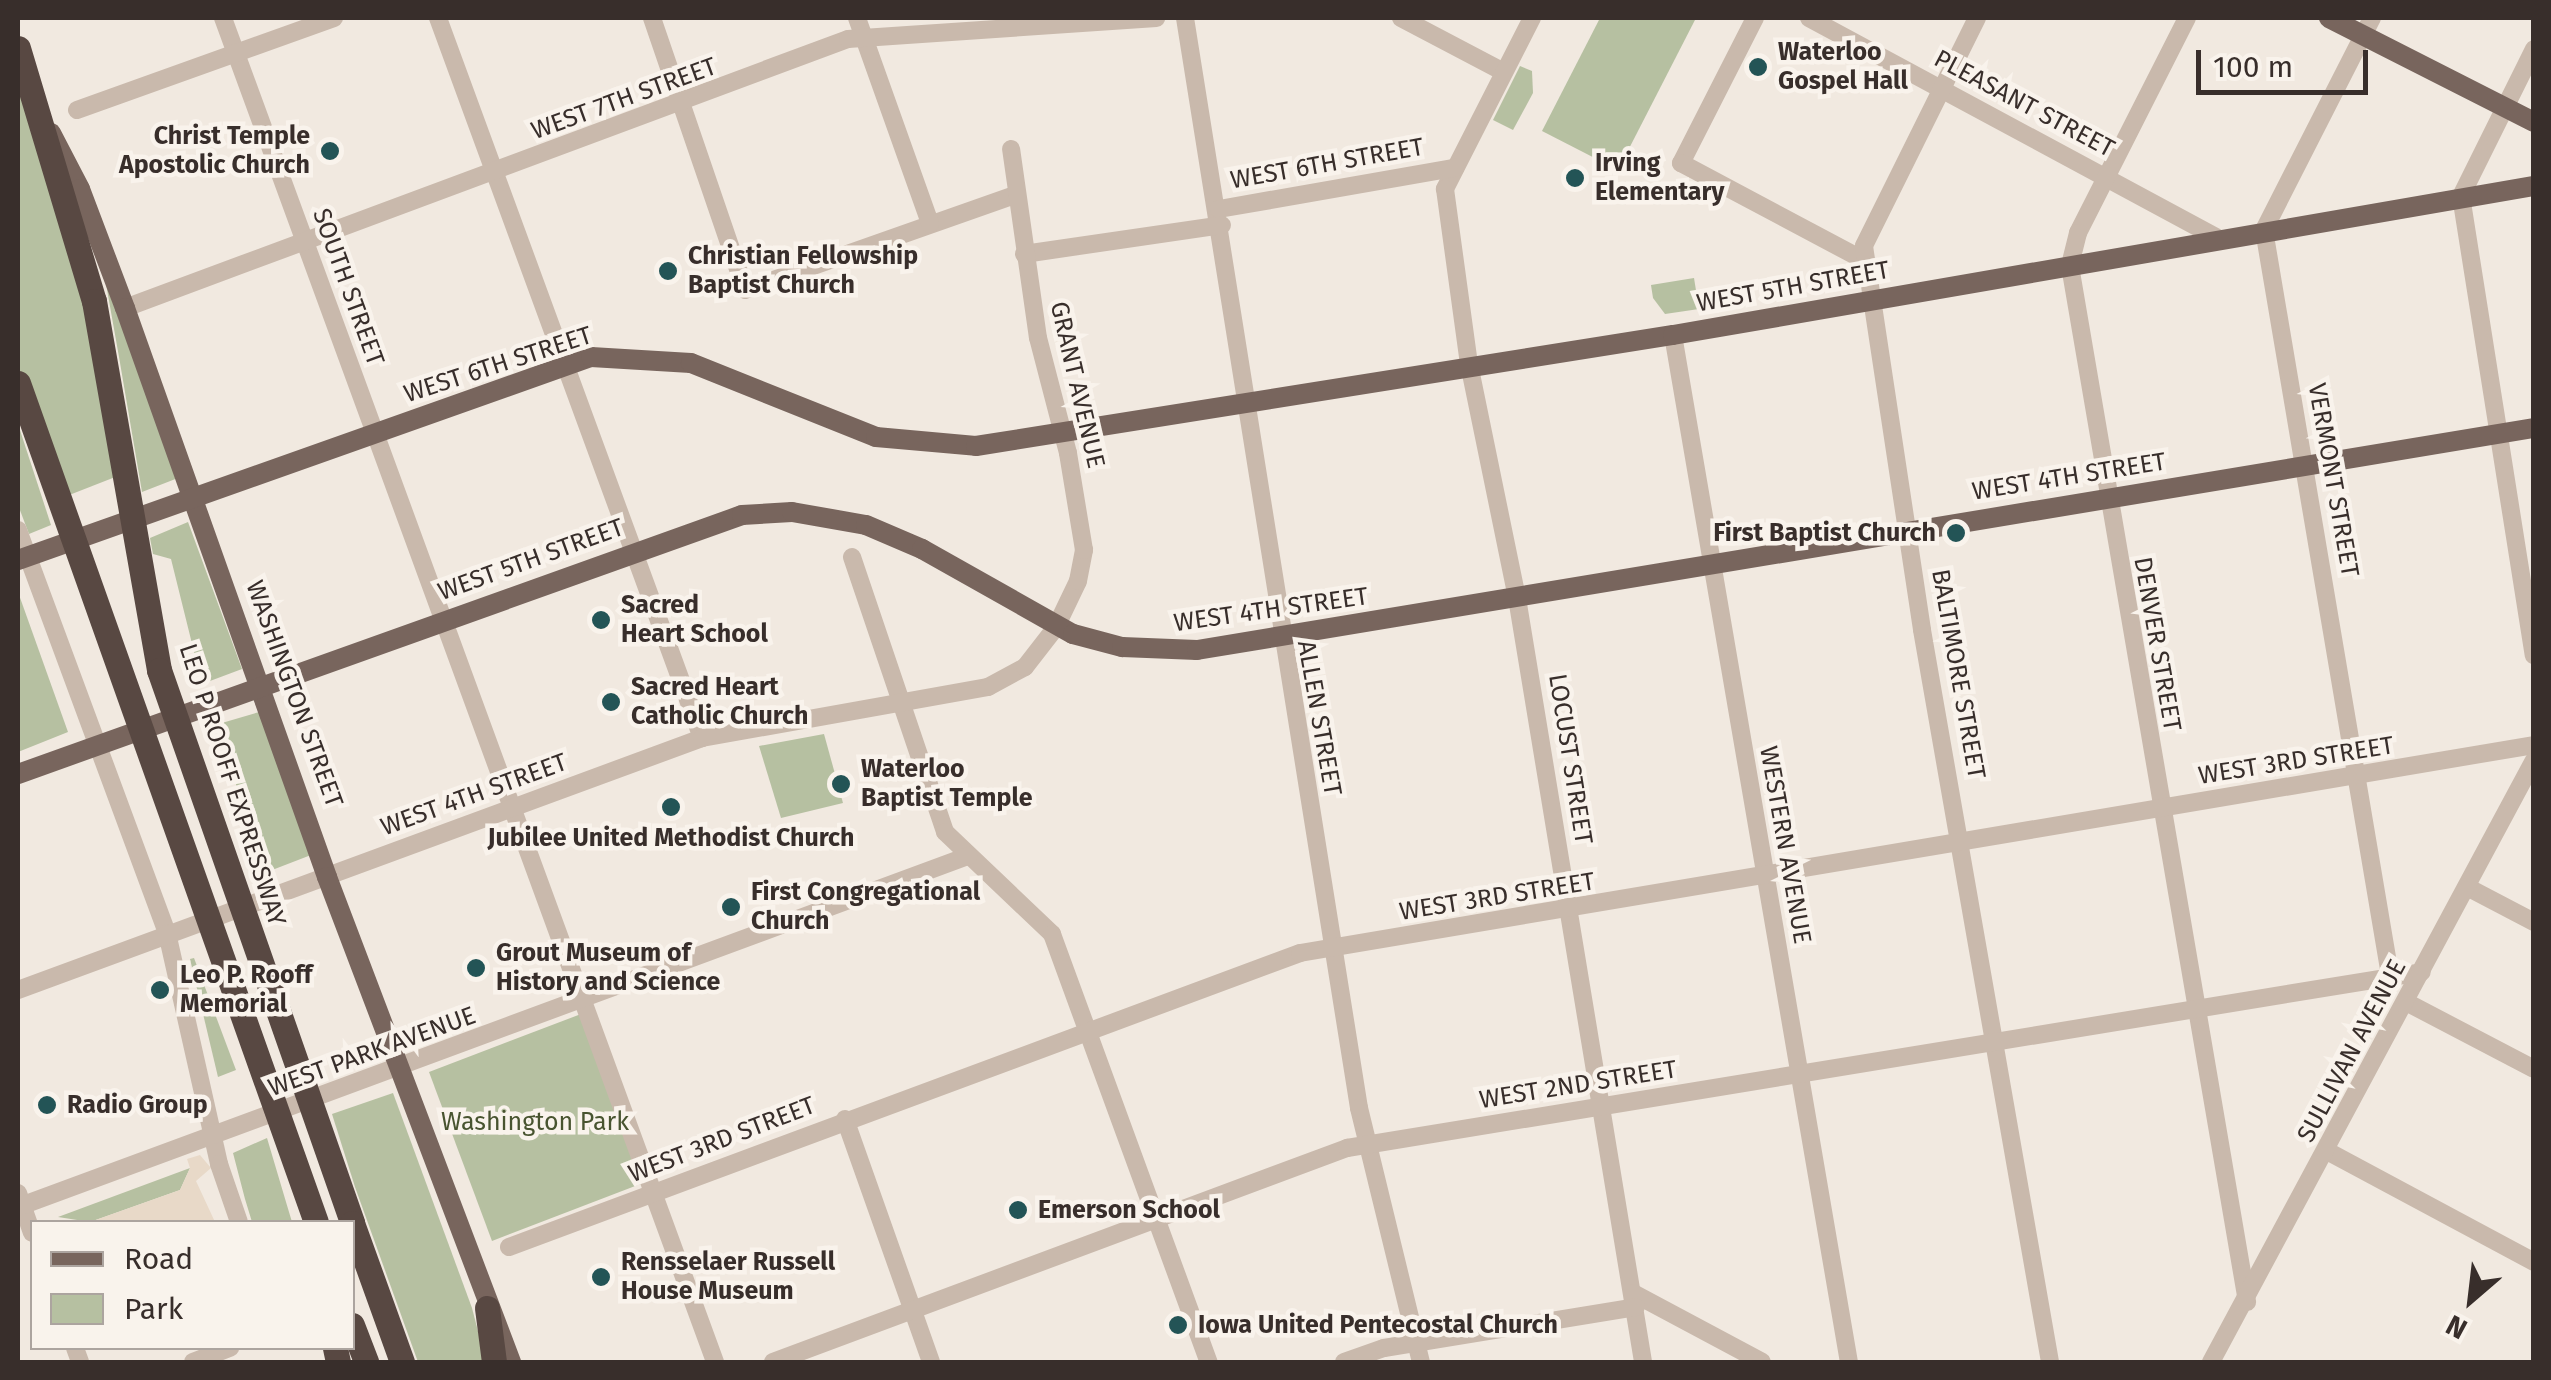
<!DOCTYPE html>
<html>
<head>
<meta charset="utf-8">
<style>
	body { margin:0 }
	#map { position:relative; width:2551px; height:1380px; overflow:hidden; background:#f1e9e0; font-family:"Fira Sans",sans-serif }
	div>[style] { position:absolute }
	.green>* { inset:0; background:#b6c0a1 }
	.plaza>* { inset:0; background:#e8d9c8 }
	.minor>* { height:18px; margin:-9px; padding:0 9px; transform-origin:9px; border-radius:9px; background:#c9b9ac }
	.major>* { height:20px; margin:-10px; padding:0 10px; transform-origin:10px; border-radius:10px; background:#78655d }
	.highway>* { height:25px; margin:-12.5px; padding:0 12.5px; transform-origin:12.5px; border-radius:12.5px; background:#584842 }
	.dots>* { width:28px; height:28px; translate:-50% -50%; box-sizing:border-box; border:5px solid #f9f3ec; border-radius:50% }
	span { translate:-50% -50%; white-space:nowrap; text-align:center; line-height:1.15; -webkit-text-stroke:9px #f9f3ec; paint-order:stroke }
	.poi-label { font-size:25px; color:#382e2b; font-weight:700 }
	.left { translate:0 -50%; text-align:left }
	.right { translate:-100% -50%; text-align:right }
	.street-label { font-size:25px; color:#382e2b }
	.park-label { font-size:25px; color:#485430 }
	.frame { position:absolute; inset:0; border:20px solid #382e2b; pointer-events:none }
	.legend { position:absolute; left:30px; top:1220px; width:325px; height:130px; box-sizing:border-box; background:#f9f3ec; border:2px solid #aca49f; margin:0; padding:12px 18px; list-style:none; font-size:30px; color:#382e2b }
	.legend li { display:flex; align-items:center; gap:20px; height:50px }
	.legend b { width:50px; border:2px solid #aca49f }
	.north { position:absolute; left:2421px; top:1250px; width:100px; height:100px; -webkit-text-stroke:8px #f9f3ec; paint-order:stroke; rotate:208deg; font-size:28px; font-weight:700; line-height:40px; text-align:center; color:#382e2b }
	.north::after { content:''; display:block; margin:auto; width:35px; height:45px; background:#382e2b; clip-path:polygon(50% 0,100% 100%,50% 72%,0 100%) }
	.scale { position:absolute; left:2196px; top:50px; width:172px; height:45px; box-sizing:border-box; border:5px solid #382e2b; border-top:0; padding-left:12px; font-size:30px; line-height:35px; white-space:nowrap; color:#382e2b; -webkit-text-stroke:8px #f9f3ec; paint-order:stroke }
</style>
</head>
<body>
<div id="map">
	<div class="green">
		<i style="clip-path:polygon(1600px 18px,1696px 18px,1618px 170px,1542px 131px)"></i>
		<i style="clip-path:polygon(18px 48px,44px 122px,123px 474px,59px 499px,18px 384px)"></i>
		<i style="clip-path:polygon(1520px 66px,1532px 71px,1533px 93px,1513px 130px,1493px 120px)"></i>
		<i style="clip-path:polygon(1694px 278px,1699px 309px,1665px 314px,1653px 298px,1651px 285px)"></i>
		<i style="clip-path:polygon(106px 284px,178px 478px,142px 492px,119px 357px)"></i>
		<i style="clip-path:polygon(18px 424px,51px 525px,29px 534px,18px 505px)"></i>
		<i style="clip-path:polygon(188px 522px,242px 669px,202px 684px,171px 559px,153px 554px,150px 538px)"></i>
		<i style="clip-path:polygon(18px 592px,68px 732px,18px 752px)"></i>
		<i style="clip-path:polygon(259px 712px,311px 855px,267px 872px,215px 725px)"></i>
		<i style="clip-path:polygon(824px 734px,843px 803px,781px 818px,759px 746px)"></i>
		<i style="clip-path:polygon(194px 958px,236px 1070px,218px 1077px,190px 959px)"></i>
		<i style="clip-path:polygon(581px 1014px,643px 1183px,492px 1241px,429px 1072px)"></i>
		<i style="clip-path:polygon(393px 1093px,472px 1308px,486px 1362px,418px 1362px,355px 1187px,332px 1114px)"></i>
		<i style="clip-path:polygon(267px 1138px,286px 1202px,292px 1222px,252px 1222px,245px 1199px,233px 1153px)"></i>
		<i style="clip-path:polygon(190px 1168px,180px 1190px,90px 1222px,58px 1217px)"></i>
	</div>
	<div class="plaza">
		<i style="clip-path:polygon(200px 1155px,211px 1168px,196px 1181px,215px 1222px,90px 1222px,180px 1190px,190px 1168px,187px 1159px)"></i>
	</div>
	<div class="minor">
		<i style="left:223px;top:18px;width:1431px;rotate:69.89deg"></i>
		<i style="left:438px;top:18px;width:767px;rotate:69.86deg"></i>
		<i style="left:652px;top:18px;width:287px;rotate:71.1deg"></i>
		<i style="left:745px;top:290px;width:286px;rotate:-19.4deg"></i>
		<i style="left:857px;top:18px;width:218px;rotate:70.4deg"></i>
		<i style="left:1185px;top:18px;width:1104px;rotate:80.93deg"></i>
		<i style="left:1359px;top:1108px;width:261px;rotate:76.3deg"></i>
		<i style="left:1401px;top:18px;width:116px;rotate:27.7deg"></i>
		<i style="left:1532px;top:18px;width:192px;rotate:117deg"></i>
		<i style="left:1445px;top:189px;width:177px;rotate:82.2deg"></i>
		<i style="left:1469px;top:364px;width:239px;rotate:78.4deg"></i>
		<i style="left:1517px;top:598px;width:774px;rotate:80.63deg"></i>
		<i style="left:1755px;top:18px;width:163px;rotate:117deg"></i>
		<i style="left:1681px;top:163px;width:208px;rotate:28deg"></i>
		<i style="left:1809px;top:18px;width:462px;rotate:28.3deg"></i>
		<i style="left:1977px;top:18px;width:254px;rotate:116.4deg"></i>
		<i style="left:1864px;top:246px;width:388px;rotate:81.4deg"></i>
		<i style="left:1922px;top:630px;width:743px;rotate:80.08deg"></i>
		<i style="left:2187px;top:18px;width:241px;rotate:116.9deg"></i>
		<i style="left:2078px;top:233px;width:34px;rotate:104deg"></i>
		<i style="left:2070px;top:266px;width:1051px;rotate:80.3deg"></i>
		<i style="left:2372px;top:18px;width:238px;rotate:117deg"></i>
		<i style="left:2264px;top:230px;width:756px;rotate:80.4deg"></i>
		<i style="left:2534px;top:49px;width:164px;rotate:116.4deg"></i>
		<i style="left:2461px;top:196px;width:465px;rotate:81deg"></i>
		<i style="left:77px;top:110px;width:273px;rotate:-19.7deg"></i>
		<i style="left:1219px;top:209px;width:240px;rotate:-9.9deg"></i>
		<i style="left:1024px;top:254px;width:200px;rotate:-8.3deg"></i>
		<i style="left:125px;top:308px;width:771px;rotate:-20.41deg"></i>
		<i style="left:848px;top:39px;width:309px;rotate:-3.9deg"></i>
		<i style="left:1673px;top:335px;width:1042px;rotate:80.28deg"></i>
		<i style="left:18px;top:530px;width:430px;rotate:69.7deg"></i>
		<i style="left:167px;top:933px;width:237px;rotate:77.3deg"></i>
		<i style="left:219px;top:1164px;width:61px;rotate:71deg"></i>
		<i style="left:852px;top:557px;width:290px;rotate:71.3deg"></i>
		<i style="left:945px;top:832px;width:148px;rotate:43.6deg"></i>
		<i style="left:1052px;top:934px;width:456px;rotate:69.9deg"></i>
		<i style="left:2467px;top:887px;width:76px;rotate:27.6deg"></i>
		<i style="left:18px;top:990px;width:729px;rotate:-20.22deg"></i>
		<i style="left:702px;top:738px;width:291px;rotate:-10.1deg"></i>
		<i style="left:988px;top:687px;width:42px;rotate:-28.4deg"></i>
		<i style="left:1025px;top:667px;width:51px;rotate:-52.2deg"></i>
		<i style="left:1056px;top:627px;width:51px;rotate:-64.4deg"></i>
		<i style="left:1078px;top:581px;width:32px;rotate:-79deg"></i>
		<i style="left:1084px;top:550px;width:98px;rotate:-99.4deg"></i>
		<i style="left:1068px;top:453px;width:119px;rotate:-104.6deg"></i>
		<i style="left:1038px;top:338px;width:191px;rotate:-98.1deg"></i>
		<i style="left:2406px;top:1002px;width:144px;rotate:27.6deg"></i>
		<i style="left:845px;top:1119px;width:258px;rotate:70.5deg"></i>
		<i style="left:2327px;top:1151px;width:235px;rotate:28.2deg"></i>
		<i style="left:18px;top:1193px;width:42px;rotate:70.7deg"></i>
		<i style="left:18px;top:1207px;width:1013px;rotate:-20.28deg"></i>
		<i style="left:509px;top:1247px;width:844px;rotate:-20.39deg"></i>
		<i style="left:1300px;top:953px;width:1251px;rotate:-9.57deg"></i>
		<i style="left:1633px;top:1293px;width:146px;rotate:28.1deg"></i>
		<i style="left:75px;top:1348px;width:15px;rotate:70deg"></i>
		<i style="left:193px;top:1362px;width:40px;rotate:-21deg"></i>
		<i style="left:773px;top:1362px;width:613px;rotate:-20.45deg"></i>
		<i style="left:1347px;top:1148px;width:1089px;rotate:-9.3deg"></i>
		<i style="left:1344px;top:1362px;width:42px;rotate:-19.3deg"></i>
		<i style="left:1384px;top:1348px;width:255px;rotate:-9.2deg"></i>
		<i style="left:2211px;top:1362px;width:683px;rotate:-61.78deg"></i>
	</div>
	<div class="major">
		<i style="left:2329px;top:18px;width:230px;rotate:26.9deg"></i>
		<i style="left:51px;top:133px;width:63px;rotate:62.6deg"></i>
		<i style="left:80px;top:189px;width:127px;rotate:69.3deg"></i>
		<i style="left:125px;top:308px;width:604px;rotate:70.45deg"></i>
		<i style="left:327px;top:877px;width:519px;rotate:69.22deg"></i>
		<i style="left:18px;top:560px;width:608px;rotate:-19.51deg"></i>
		<i style="left:591px;top:357px;width:100px;rotate:3.4deg"></i>
		<i style="left:691px;top:363px;width:199px;rotate:21.8deg"></i>
		<i style="left:876px;top:437px;width:100px;rotate:5.1deg"></i>
		<i style="left:976px;top:446px;width:706px;rotate:-9.05deg"></i>
		<i style="left:1673px;top:335px;width:874px;rotate:-9.82deg"></i>
		<i style="left:18px;top:774px;width:769px;rotate:-19.68deg"></i>
		<i style="left:742px;top:515px;width:50px;rotate:-3.4deg"></i>
		<i style="left:792px;top:512px;width:75px;rotate:10deg"></i>
		<i style="left:866px;top:525px;width:61px;rotate:23.2deg"></i>
		<i style="left:922px;top:549px;width:173px;rotate:29.4deg"></i>
		<i style="left:1073px;top:634px;width:51px;rotate:14.9deg"></i>
		<i style="left:1122px;top:647px;width:75px;rotate:2.3deg"></i>
		<i style="left:1197px;top:650px;width:1355px;rotate:-9.43deg"></i>
	</div>
	<div class="highway">
		<i style="left:18px;top:48px;width:264px;rotate:73.3deg"></i>
		<i style="left:94px;top:301px;width:375px;rotate:80deg"></i>
		<i style="left:159px;top:670px;width:585px;rotate:70.73deg"></i>
		<i style="left:18px;top:383px;width:890px;rotate:70.45deg"></i>
		<i style="left:352px;top:1223px;width:148px;rotate:70.2deg"></i>
		<i style="left:487px;top:1308px;width:54px;rotate:82.6deg"></i>
		<i style="left:352px;top:1325px;width:40px;rotate:69deg"></i>
		<i style="left:335px;top:1348px;width:14px;rotate:78deg"></i>
	</div>
	<div class="dots">
		<i style="left:1758px;top:67px;background:#235456"></i>
		<i style="left:330px;top:151px;background:#235456"></i>
		<i style="left:1575px;top:178px;background:#235456"></i>
		<i style="left:668px;top:271px;background:#235456"></i>
		<i style="left:1956px;top:533px;background:#235456"></i>
		<i style="left:601px;top:620px;background:#235456"></i>
		<i style="left:611px;top:702px;background:#235456"></i>
		<i style="left:841px;top:784px;background:#235456"></i>
		<i style="left:671px;top:807px;background:#235456"></i>
		<i style="left:731px;top:907px;background:#235456"></i>
		<i style="left:476px;top:968px;background:#235456"></i>
		<i style="left:160px;top:990px;background:#235456"></i>
		<i style="left:47px;top:1105px;background:#235456"></i>
		<i style="left:1018px;top:1210px;background:#235456"></i>
		<i style="left:601px;top:1277px;background:#235456"></i>
		<i style="left:1178px;top:1325px;background:#235456"></i>
	</div>
	<div class="poi-label">
		<span class="left" style="left:1778px;top:67px">Waterloo<br>Gospel Hall</span>
		<span class="right" style="left:310px;top:151px">Christ Temple<br>Apostolic Church</span>
		<span class="left" style="left:1595px;top:178px">Irving<br>Elementary</span>
		<span class="left" style="left:688px;top:271px">Christian Fellowship<br>Baptist Church</span>
		<span class="right" style="left:1936px;top:533px">First Baptist Church</span>
		<span class="left" style="left:621px;top:620px">Sacred<br>Heart School</span>
		<span class="left" style="left:631px;top:702px">Sacred Heart<br>Catholic Church</span>
		<span class="left" style="left:861px;top:784px">Waterloo<br>Baptist Temple</span>
		<span style="left:671px;top:838px">Jubilee United Methodist Church</span>
		<span class="left" style="left:751px;top:907px">First Congregational<br>Church</span>
		<span class="left" style="left:496px;top:968px">Grout Museum of<br>History and Science</span>
		<span class="left" style="left:180px;top:990px">Leo P. Rooff<br>Memorial</span>
		<span class="left" style="left:67px;top:1105px">Radio Group</span>
		<span class="left" style="left:1038px;top:1210px">Emerson School</span>
		<span class="left" style="left:621px;top:1277px">Rensselaer Russell<br>House Museum</span>
		<span class="left" style="left:1198px;top:1325px">Iowa United Pentecostal Church</span>
	</div>
	<div class="street-label">
		<span style="left:624px;top:99px;rotate:-20deg">WEST 7TH STREET</span>
		<span style="left:2024px;top:104px;rotate:28deg">PLEASANT STREET</span>
		<span style="left:1327px;top:164px;rotate:-10deg">WEST 6TH STREET</span>
		<span style="left:348px;top:287px;rotate:70deg">SOUTH STREET</span>
		<span style="left:1793px;top:287px;rotate:-10deg">WEST 5TH STREET</span>
		<span style="left:498px;top:365px;rotate:-18deg">WEST 6TH STREET</span>
		<span style="left:1077px;top:385px;rotate:77deg">GRANT AVENUE</span>
		<span style="left:2069px;top:477px;rotate:-9deg">WEST 4TH STREET</span>
		<span style="left:2333px;top:480px;rotate:80deg">VERMONT STREET</span>
		<span style="left:531px;top:560px;rotate:-20deg">WEST 5TH STREET</span>
		<span style="left:1271px;top:610px;rotate:-8deg">WEST 4TH STREET</span>
		<span style="left:2157px;top:644px;rotate:80deg">DENVER STREET</span>
		<span style="left:1958px;top:674px;rotate:80deg">BALTIMORE STREET</span>
		<span style="left:294px;top:694px;rotate:70deg">WASHINGTON STREET</span>
		<span style="left:1319px;top:718px;rotate:80deg">ALLEN STREET</span>
		<span style="left:1570px;top:759px;rotate:81deg">LOCUST STREET</span>
		<span style="left:2296px;top:761px;rotate:-9deg">WEST 3RD STREET</span>
		<span style="left:232px;top:785px;rotate:72deg">LEO P ROOFF EXPRESSWAY</span>
		<span style="left:474px;top:795px;rotate:-20deg">WEST 4TH STREET</span>
		<span style="left:1785px;top:845px;rotate:80deg">WESTERN AVENUE</span>
		<span style="left:1497px;top:897px;rotate:-9deg">WEST 3RD STREET</span>
		<span style="left:2352px;top:1051px;rotate:-62deg">SULLIVAN AVENUE</span>
		<span style="left:372px;top:1052px;rotate:-20deg">WEST PARK AVENUE</span>
		<span style="left:1578px;top:1085px;rotate:-9deg">WEST 2ND STREET</span>
		<span style="left:722px;top:1140px;rotate:-21deg">WEST 3RD STREET</span>
	</div>
	<div class="park-label">
		<span style="left:535px;top:1122px">Washington Park</span>
	</div>
	<div class="frame"></div>
	<ul class="legend">
	<li><b style="height:12px;background:#78655d"></b>Road</li>
	<li><b style="height:28px;background:#b6c0a1"></b>Park</li>
	</ul>
	<div class="north">N</div>
	<div class="scale">100 m</div>
</div>
</body>
</html>
